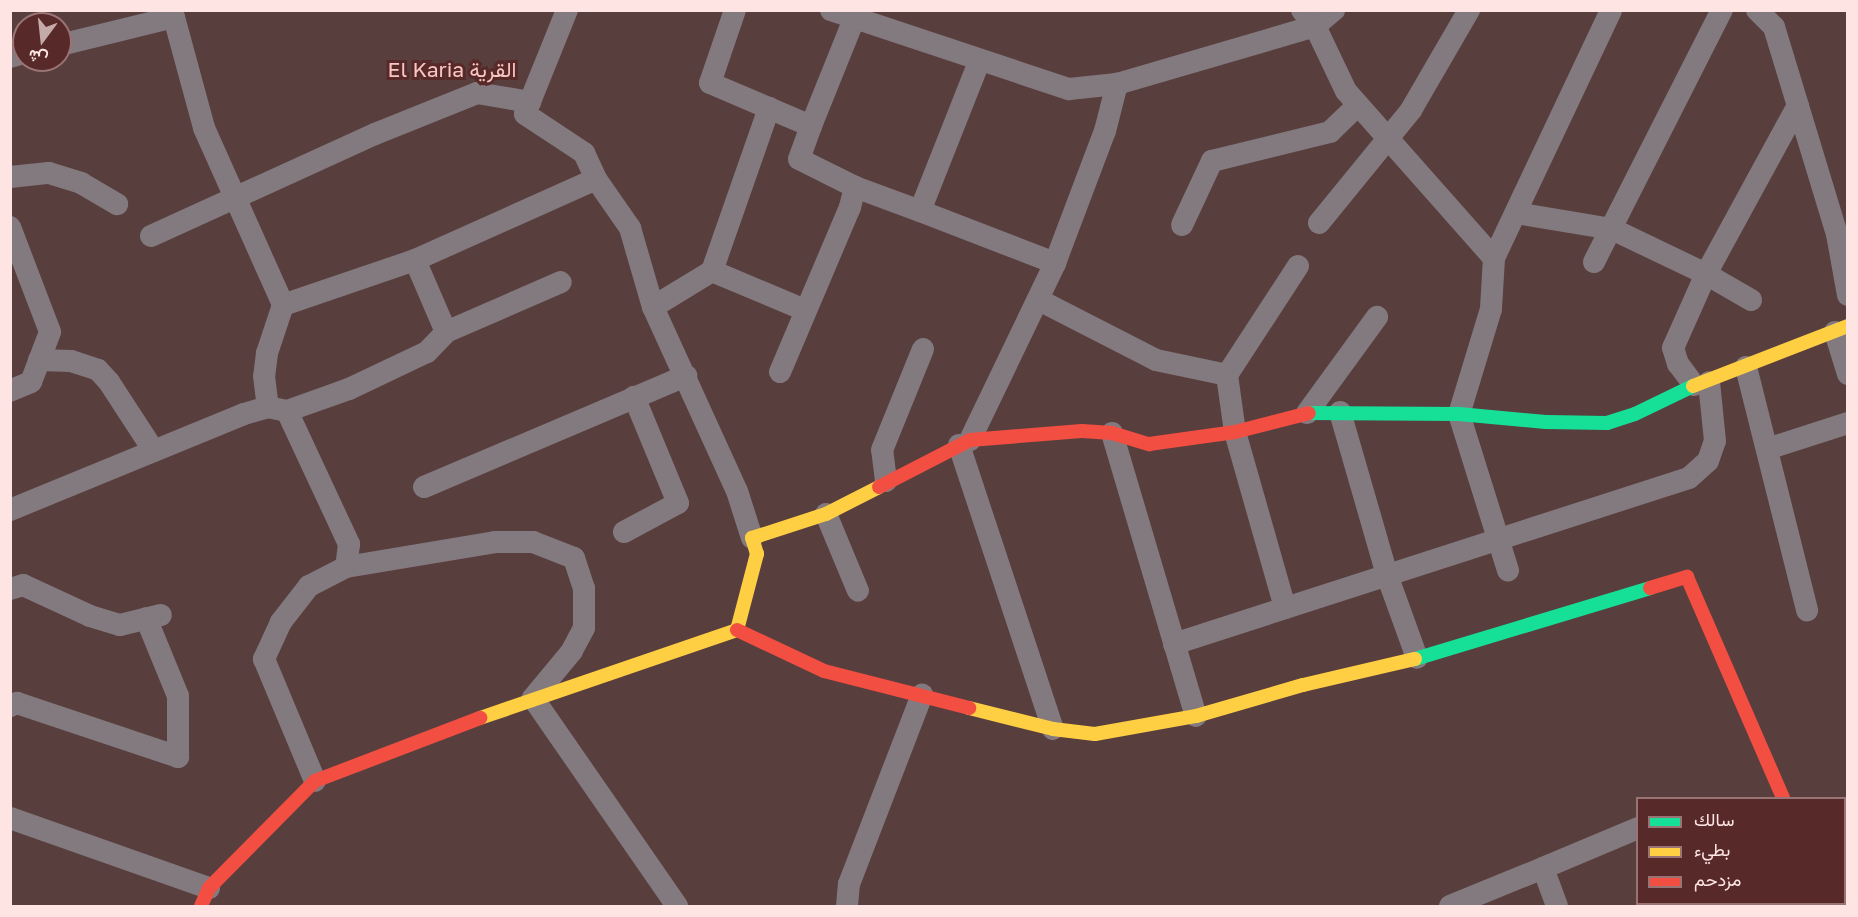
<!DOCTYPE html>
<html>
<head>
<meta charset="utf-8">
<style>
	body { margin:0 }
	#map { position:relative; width:1858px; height:917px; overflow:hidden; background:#593e3e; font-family:"Golos Text",Vazirmatn,sans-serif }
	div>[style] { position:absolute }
	.street>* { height:22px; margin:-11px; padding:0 11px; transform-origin:11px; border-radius:11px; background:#837a7f }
	.fast>* { height:14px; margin:-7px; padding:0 7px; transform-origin:7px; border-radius:7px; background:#16e098 }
	.slow>* { height:14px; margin:-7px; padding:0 7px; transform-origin:7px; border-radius:7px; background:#ffcf43 }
	.jam>* { height:14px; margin:-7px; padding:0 7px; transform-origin:7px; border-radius:7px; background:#f24e42 }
	span { translate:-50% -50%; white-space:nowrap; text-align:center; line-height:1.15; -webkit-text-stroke:6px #582929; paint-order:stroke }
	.quarter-label { font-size:21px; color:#f8c7c5 }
	.frame { position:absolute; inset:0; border:12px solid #fee5e4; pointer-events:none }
	.legend { position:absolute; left:1636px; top:797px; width:210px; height:108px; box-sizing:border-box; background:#582929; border:2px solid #9a7474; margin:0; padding:8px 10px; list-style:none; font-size:18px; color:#fee5e4 }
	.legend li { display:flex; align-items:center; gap:12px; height:30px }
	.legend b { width:30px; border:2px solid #9a7474 }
	.north { position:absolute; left:12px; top:12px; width:60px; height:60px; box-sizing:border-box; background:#582929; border:2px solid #9a7474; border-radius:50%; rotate:195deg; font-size:16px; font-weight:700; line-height:24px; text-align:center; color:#fee5e4 }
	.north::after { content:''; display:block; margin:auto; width:21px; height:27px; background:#c4abaa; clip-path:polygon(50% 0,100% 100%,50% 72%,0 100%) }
</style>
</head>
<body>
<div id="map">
	<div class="street">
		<i style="left:172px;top:10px;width:122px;rotate:74.8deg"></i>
		<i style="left:204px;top:128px;width:194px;rotate:65.9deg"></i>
		<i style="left:283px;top:305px;width:51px;rotate:108.4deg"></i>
		<i style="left:267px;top:353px;width:23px;rotate:97deg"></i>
		<i style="left:264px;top:376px;width:31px;rotate:83deg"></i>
		<i style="left:268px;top:407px;width:19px;rotate:12deg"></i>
		<i style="left:287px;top:411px;width:147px;rotate:65deg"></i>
		<i style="left:349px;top:544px;width:23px;rotate:97deg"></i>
		<i style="left:346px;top:567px;width:42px;rotate:152.8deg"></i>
		<i style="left:309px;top:586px;width:46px;rotate:127.9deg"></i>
		<i style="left:281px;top:622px;width:41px;rotate:114.7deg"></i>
		<i style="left:264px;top:659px;width:132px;rotate:67.3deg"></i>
		<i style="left:567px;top:10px;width:112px;rotate:112deg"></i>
		<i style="left:525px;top:114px;width:71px;rotate:33.5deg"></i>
		<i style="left:584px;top:153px;width:29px;rotate:65deg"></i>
		<i style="left:596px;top:179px;width:60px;rotate:55.2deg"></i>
		<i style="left:630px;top:228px;width:82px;rotate:73.8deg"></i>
		<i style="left:653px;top:307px;width:202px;rotate:65.5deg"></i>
		<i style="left:737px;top:491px;width:49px;rotate:72.3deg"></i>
		<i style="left:735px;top:10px;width:77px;rotate:108.9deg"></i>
		<i style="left:710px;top:83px;width:110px;rotate:23.1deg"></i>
		<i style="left:811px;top:126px;width:115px;rotate:-68.1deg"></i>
		<i style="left:831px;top:10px;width:251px;rotate:18.4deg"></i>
		<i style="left:1069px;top:89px;width:48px;rotate:-5.9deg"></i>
		<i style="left:1117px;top:84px;width:206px;rotate:-16.3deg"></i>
		<i style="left:1315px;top:26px;width:25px;rotate:-40deg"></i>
		<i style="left:1302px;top:10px;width:21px;rotate:51deg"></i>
		<i style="left:1315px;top:26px;width:72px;rotate:64.5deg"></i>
		<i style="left:1346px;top:91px;width:223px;rotate:48.5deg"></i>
		<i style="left:1494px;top:258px;width:51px;rotate:93.4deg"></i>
		<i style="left:1491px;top:309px;width:110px;rotate:106.9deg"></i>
		<i style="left:1459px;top:414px;width:164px;rotate:72.6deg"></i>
		<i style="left:1757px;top:10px;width:24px;rotate:45deg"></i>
		<i style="left:1774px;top:27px;width:216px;rotate:73.1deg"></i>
		<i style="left:1837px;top:234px;width:62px;rotate:79.8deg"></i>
		<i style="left:60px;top:45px;width:117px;rotate:-13.8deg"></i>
		<i style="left:10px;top:57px;width:15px;rotate:-16deg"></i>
		<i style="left:979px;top:62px;width:160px;rotate:111.6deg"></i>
		<i style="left:920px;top:211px;width:145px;rotate:21.1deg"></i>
		<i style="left:811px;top:126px;width:35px;rotate:110deg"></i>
		<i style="left:799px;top:159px;width:63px;rotate:26.6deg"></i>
		<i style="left:855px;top:187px;width:69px;rotate:20.3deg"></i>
		<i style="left:10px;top:177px;width:39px;rotate:-6deg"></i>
		<i style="left:49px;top:173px;width:34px;rotate:17deg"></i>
		<i style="left:81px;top:183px;width:42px;rotate:30.3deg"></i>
		<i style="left:1516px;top:213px;width:97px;rotate:9.5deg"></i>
		<i style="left:1612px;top:229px;width:104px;rotate:25.6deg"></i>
		<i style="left:1706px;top:274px;width:52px;rotate:30deg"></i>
		<i style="left:1319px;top:223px;width:146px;rotate:-50.8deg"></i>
		<i style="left:1411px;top:110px;width:116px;rotate:-59.9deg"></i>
		<i style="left:1182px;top:225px;width:71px;rotate:-64.9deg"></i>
		<i style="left:1212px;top:161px;width:122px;rotate:-13.8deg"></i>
		<i style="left:1330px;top:132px;width:39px;rotate:-44deg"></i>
		<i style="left:10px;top:227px;width:112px;rotate:69.1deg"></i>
		<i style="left:50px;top:332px;width:53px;rotate:110.8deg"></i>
		<i style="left:31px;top:382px;width:23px;rotate:157deg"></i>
		<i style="left:151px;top:236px;width:246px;rotate:-24.5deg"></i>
		<i style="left:375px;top:134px;width:110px;rotate:-21.9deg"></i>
		<i style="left:477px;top:93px;width:54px;rotate:9.6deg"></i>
		<i style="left:1494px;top:258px;width:274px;rotate:-64.7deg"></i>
		<i style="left:415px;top:260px;width:78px;rotate:66.7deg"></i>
		<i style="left:446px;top:332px;width:125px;rotate:-23.5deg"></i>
		<i style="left:1594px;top:262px;width:283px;rotate:-63.1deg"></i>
		<i style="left:712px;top:271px;width:173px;rotate:-70.7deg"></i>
		<i style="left:1039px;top:300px;width:131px;rotate:27.1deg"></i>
		<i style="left:1156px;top:360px;width:73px;rotate:11.9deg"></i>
		<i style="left:1227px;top:375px;width:58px;rotate:82deg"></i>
		<i style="left:1235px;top:432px;width:183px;rotate:74.1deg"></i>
		<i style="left:283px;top:305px;width:139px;rotate:-18.8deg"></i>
		<i style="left:415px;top:260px;width:198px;rotate:-24.1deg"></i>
		<i style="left:653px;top:307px;width:69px;rotate:-31.4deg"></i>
		<i style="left:712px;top:271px;width:101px;rotate:22.8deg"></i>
		<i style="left:1835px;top:332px;width:44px;rotate:72.8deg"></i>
		<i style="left:39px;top:360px;width:32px;rotate:2deg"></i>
		<i style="left:71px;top:361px;width:28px;rotate:18deg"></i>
		<i style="left:98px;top:370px;width:16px;rotate:47deg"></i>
		<i style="left:109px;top:382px;width:82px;rotate:56.9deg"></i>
		<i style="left:1746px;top:367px;width:251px;rotate:75.9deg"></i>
		<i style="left:780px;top:372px;width:179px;rotate:-67deg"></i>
		<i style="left:850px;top:207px;width:21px;rotate:-76deg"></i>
		<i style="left:1227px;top:375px;width:130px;rotate:-56.9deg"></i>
		<i style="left:1694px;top:385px;width:26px;rotate:-127deg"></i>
		<i style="left:1678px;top:364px;width:17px;rotate:-107deg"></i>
		<i style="left:1673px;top:348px;width:81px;rotate:-66deg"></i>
		<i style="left:1706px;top:274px;width:192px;rotate:-61.4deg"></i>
		<i style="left:287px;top:411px;width:66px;rotate:-19.5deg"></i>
		<i style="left:349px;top:389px;width:86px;rotate:-25.4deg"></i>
		<i style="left:427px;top:352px;width:28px;rotate:-46deg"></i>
		<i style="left:1340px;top:412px;width:170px;rotate:73.9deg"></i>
		<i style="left:1387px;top:575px;width:88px;rotate:70.1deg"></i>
		<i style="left:1307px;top:413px;width:119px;rotate:-53.9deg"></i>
		<i style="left:1112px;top:433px;width:295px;rotate:73.5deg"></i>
		<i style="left:970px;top:440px;width:196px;rotate:-64.3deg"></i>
		<i style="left:1055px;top:263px;width:141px;rotate:-69.3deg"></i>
		<i style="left:1105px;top:131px;width:49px;rotate:-75.7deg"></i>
		<i style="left:959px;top:445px;width:299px;rotate:71.7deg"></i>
		<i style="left:1767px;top:449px;width:85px;rotate:-17.8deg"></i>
		<i style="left:886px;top:481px;width:31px;rotate:-97deg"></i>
		<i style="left:882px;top:450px;width:109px;rotate:-67.9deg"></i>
		<i style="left:424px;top:487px;width:285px;rotate:-23deg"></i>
		<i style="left:10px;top:510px;width:253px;rotate:-22.3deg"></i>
		<i style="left:244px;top:414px;width:25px;rotate:-16deg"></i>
		<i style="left:826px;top:514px;width:83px;rotate:67.4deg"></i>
		<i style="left:624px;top:532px;width:61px;rotate:-28.2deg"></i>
		<i style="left:678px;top:503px;width:115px;rotate:-112.5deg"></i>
		<i style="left:346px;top:567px;width:151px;rotate:-9.5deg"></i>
		<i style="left:495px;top:542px;width:38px"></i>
		<i style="left:533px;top:542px;width:44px;rotate:21.3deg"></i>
		<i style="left:574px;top:558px;width:32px;rotate:72deg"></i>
		<i style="left:584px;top:588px;width:40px;rotate:90deg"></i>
		<i style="left:584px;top:628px;width:26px;rotate:118deg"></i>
		<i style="left:572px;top:651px;width:61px;rotate:129.7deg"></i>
		<i style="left:533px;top:698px;width:253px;rotate:55.3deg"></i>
		<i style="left:10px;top:589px;width:14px;rotate:-17deg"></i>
		<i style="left:23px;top:585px;width:74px;rotate:24.8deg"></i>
		<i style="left:90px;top:616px;width:31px;rotate:17deg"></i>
		<i style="left:120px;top:625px;width:42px;rotate:-13.7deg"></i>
		<i style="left:1174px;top:644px;width:541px;rotate:-17.87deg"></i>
		<i style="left:1689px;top:478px;width:25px;rotate:-42deg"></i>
		<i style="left:1708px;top:461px;width:21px;rotate:-71deg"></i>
		<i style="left:1715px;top:441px;width:59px;rotate:-95.8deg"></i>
		<i style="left:10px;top:706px;width:8px;rotate:-23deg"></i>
		<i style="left:17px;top:703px;width:170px;rotate:18.5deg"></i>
		<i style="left:178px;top:757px;width:61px;rotate:-90deg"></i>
		<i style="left:178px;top:696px;width:84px;rotate:-112.3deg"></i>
		<i style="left:10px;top:818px;width:211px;rotate:19.4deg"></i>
		<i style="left:1543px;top:868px;width:103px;rotate:-22.8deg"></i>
		<i style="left:1828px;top:904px;width:3px;rotate:45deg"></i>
		<i style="left:847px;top:906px;width:22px;rotate:-85deg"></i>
		<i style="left:849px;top:884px;width:203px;rotate:-68.9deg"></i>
		<i style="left:1450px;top:906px;width:100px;rotate:-22.2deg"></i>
		<i style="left:1543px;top:868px;width:40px;rotate:69.8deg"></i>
	</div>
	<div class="fast">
		<i style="left:1309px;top:413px;width:150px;rotate:0.4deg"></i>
		<i style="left:1459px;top:414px;width:87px;rotate:5.3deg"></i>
		<i style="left:1546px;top:422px;width:61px;rotate:0.9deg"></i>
		<i style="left:1607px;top:423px;width:29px;rotate:-18deg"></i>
		<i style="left:1635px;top:414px;width:64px;rotate:-25.8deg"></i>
		<i style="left:1415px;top:659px;width:245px;rotate:-16.8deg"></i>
	</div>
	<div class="slow">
		<i style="left:1693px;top:386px;width:166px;rotate:-21.2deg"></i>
		<i style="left:969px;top:708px;width:87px;rotate:14deg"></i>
		<i style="left:1053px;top:729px;width:42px;rotate:6.8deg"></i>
		<i style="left:1095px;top:734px;width:103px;rotate:-10.1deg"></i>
		<i style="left:1196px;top:716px;width:111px;rotate:-16.2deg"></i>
		<i style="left:1303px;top:685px;width:115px;rotate:-13.1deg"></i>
		<i style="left:480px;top:718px;width:272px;rotate:-18.9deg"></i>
		<i style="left:737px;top:630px;width:79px;rotate:-75.3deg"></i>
		<i style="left:757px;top:554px;width:17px;rotate:-107deg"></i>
		<i style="left:752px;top:538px;width:78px;rotate:-18deg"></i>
		<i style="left:826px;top:514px;width:59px;rotate:-27deg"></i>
	</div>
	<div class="jam">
		<i style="left:879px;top:487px;width:102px;rotate:-27.3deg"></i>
		<i style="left:970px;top:440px;width:112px;rotate:-4.6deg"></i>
		<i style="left:1082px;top:431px;width:30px;rotate:4deg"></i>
		<i style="left:1112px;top:433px;width:39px;rotate:17deg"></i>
		<i style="left:1149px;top:444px;width:87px;rotate:-7.9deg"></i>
		<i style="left:1235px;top:432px;width:76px;rotate:-14.4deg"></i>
		<i style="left:1650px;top:588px;width:39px;rotate:-17deg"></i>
		<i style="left:1687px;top:577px;width:241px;rotate:66.5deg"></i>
		<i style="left:737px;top:630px;width:96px;rotate:25.2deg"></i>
		<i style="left:824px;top:671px;width:150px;rotate:14.3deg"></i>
		<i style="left:201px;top:906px;width:20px;rotate:-66deg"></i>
		<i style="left:209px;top:888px;width:151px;rotate:-45.3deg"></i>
		<i style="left:315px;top:781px;width:177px;rotate:-20.9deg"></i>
	</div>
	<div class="quarter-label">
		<span style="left:452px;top:69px">El Karia القرية</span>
	</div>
	<div class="frame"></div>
	<ul class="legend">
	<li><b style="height:8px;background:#16e098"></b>سالك</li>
	<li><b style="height:8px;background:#ffcf43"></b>بطيء</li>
	<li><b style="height:8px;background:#f24e42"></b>مزدحم</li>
	</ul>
	<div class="north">ش</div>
</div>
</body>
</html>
